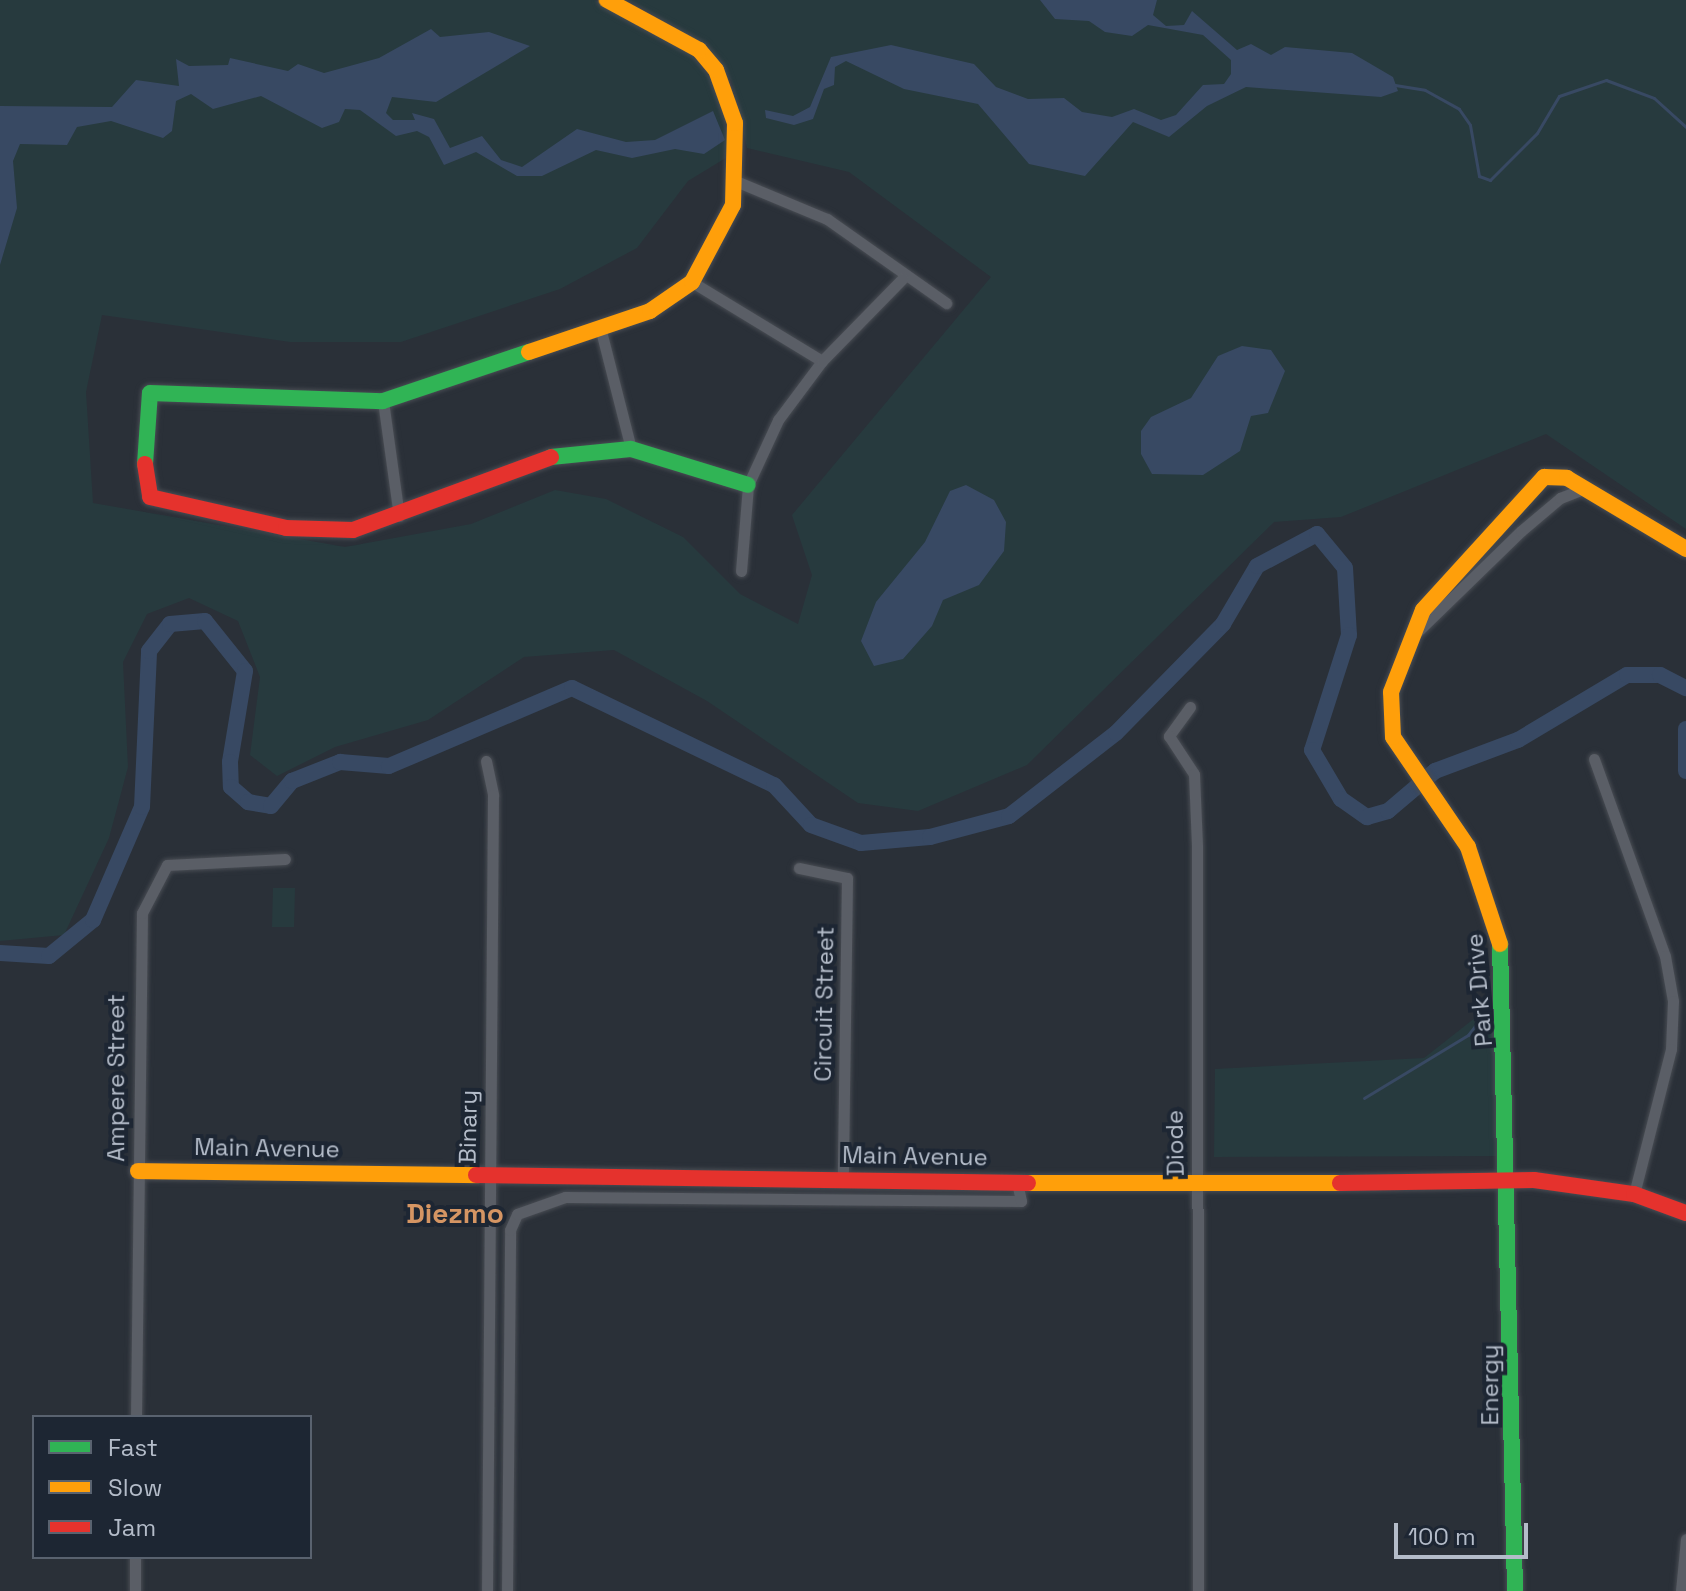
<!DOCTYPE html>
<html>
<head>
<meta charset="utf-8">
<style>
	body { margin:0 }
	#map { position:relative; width:1686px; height:1591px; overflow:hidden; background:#2a3038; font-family:"Space Grotesk",sans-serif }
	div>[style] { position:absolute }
	.green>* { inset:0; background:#273a3e }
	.water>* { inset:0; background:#384963 }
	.stream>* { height:3px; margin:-1.5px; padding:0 1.5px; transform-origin:1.5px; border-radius:1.5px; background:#384963 }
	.river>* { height:16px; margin:-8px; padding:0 8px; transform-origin:8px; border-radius:8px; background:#384963 }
	.roads { filter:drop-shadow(0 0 2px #484c53) drop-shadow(0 0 2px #484c53) }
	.street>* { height:11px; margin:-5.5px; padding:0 5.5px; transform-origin:5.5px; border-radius:5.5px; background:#5a5e66 }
	.fast>* { height:16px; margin:-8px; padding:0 8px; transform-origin:8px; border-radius:8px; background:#30b455 }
	.slow>* { height:16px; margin:-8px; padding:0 8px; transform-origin:8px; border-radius:8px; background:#ff9f0a }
	.jam>* { height:16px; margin:-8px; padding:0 8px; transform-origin:8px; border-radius:8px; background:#e5322d }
	span { translate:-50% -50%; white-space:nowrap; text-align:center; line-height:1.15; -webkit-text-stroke:8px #1d2633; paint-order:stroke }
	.street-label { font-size:24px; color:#b4bcc9 }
	.quarter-label { font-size:28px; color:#d59563; font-weight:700 }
	.legend { position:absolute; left:32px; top:1415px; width:280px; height:144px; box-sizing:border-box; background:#1d2633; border:2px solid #59626f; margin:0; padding:10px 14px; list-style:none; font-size:24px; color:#b4bcc9 }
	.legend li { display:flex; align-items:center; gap:16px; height:40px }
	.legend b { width:40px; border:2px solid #59626f }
	.scale { position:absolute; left:1394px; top:1523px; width:134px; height:36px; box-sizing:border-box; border:4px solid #b4bcc9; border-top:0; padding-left:10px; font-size:24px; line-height:28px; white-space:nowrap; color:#b4bcc9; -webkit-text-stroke:6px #1d2633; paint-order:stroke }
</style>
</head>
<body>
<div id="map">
	<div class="green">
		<i style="clip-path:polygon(0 0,595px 0,685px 46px,722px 94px,729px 156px,688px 181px,637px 248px,560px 289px,401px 342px,290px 342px,102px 315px,86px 392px,93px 503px,345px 547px,471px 524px,555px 490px,606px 499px,683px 537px,740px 594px,798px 624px,812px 575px,792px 515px,991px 277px,849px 172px,747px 148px,732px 82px,708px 46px,628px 0,1686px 0,1686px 529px,1546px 434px,1341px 517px,1274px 522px,1027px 765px,918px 811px,858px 803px,707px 701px,614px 650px,524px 657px,428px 720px,335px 747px,277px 776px,250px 755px,260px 677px,238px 621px,189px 598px,147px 614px,123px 662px,128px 767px,109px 838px,64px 935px,0 941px)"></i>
		<i style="clip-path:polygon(273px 888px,295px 888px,294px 927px,272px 927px)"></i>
		<i style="clip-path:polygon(1499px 999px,1506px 1156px,1214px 1157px,1215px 1069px,1424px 1058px)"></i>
	</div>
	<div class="water">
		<i style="clip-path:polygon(1040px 0,1157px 0,1153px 15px,1166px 26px,1184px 25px,1192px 11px,1237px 50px,1251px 44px,1271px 55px,1285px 47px,1352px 53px,1393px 77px,1398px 91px,1381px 97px,1246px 87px,1207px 106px,1169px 137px,1133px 122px,1085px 176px,1029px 164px,978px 104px,904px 89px,846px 61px,835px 67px,834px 85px,824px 89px,813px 119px,794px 125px,766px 118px,765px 110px,793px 116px,810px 107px,831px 57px,891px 45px,974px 64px,996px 87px,1028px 99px,1064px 98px,1082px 112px,1112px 117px,1134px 109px,1161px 120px,1176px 115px,1203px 85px,1224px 84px,1231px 74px,1231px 60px,1203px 35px,1148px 25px,1132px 36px,1105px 32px,1089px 21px,1055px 19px)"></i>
		<i style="clip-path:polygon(431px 29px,440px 37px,489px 32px,530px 46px,436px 102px,392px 97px,386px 113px,393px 120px,415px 120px,412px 113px,434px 119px,450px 148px,482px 136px,501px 160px,522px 167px,577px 129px,626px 142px,655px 140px,713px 111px,725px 140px,704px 154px,675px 149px,632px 158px,596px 150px,542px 176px,517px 176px,476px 152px,444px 165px,429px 137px,417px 131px,396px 136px,360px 110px,345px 109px,339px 122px,322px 128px,261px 96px,213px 109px,191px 94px,176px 101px,172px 131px,163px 138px,111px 121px,77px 127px,67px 145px,20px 144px,13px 161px,17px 208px,0 265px,0 106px,112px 107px,136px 80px,179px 86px,176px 59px,189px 66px,228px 65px,230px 58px,288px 71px,298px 64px,324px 73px,379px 58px)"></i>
		<i style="clip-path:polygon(1242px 346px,1271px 350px,1285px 371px,1268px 413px,1251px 416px,1240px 451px,1203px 475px,1152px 474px,1141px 454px,1141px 431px,1151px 417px,1191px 398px,1218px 356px)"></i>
		<i style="clip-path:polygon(966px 485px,994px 500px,1006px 522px,1004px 551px,979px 585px,943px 600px,932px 626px,903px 659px,874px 666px,861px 641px,876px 602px,925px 542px,950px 491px)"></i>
	</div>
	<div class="stream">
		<i style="left:1395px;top:85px;width:30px;rotate:9deg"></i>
		<i style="left:1425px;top:90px;width:39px;rotate:29deg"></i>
		<i style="left:1459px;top:109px;width:19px;rotate:55deg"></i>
		<i style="left:1470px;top:125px;width:52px;rotate:80deg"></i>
		<i style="left:1479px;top:176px;width:12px;rotate:20deg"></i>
		<i style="left:1490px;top:180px;width:66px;rotate:-45deg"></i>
		<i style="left:1537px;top:133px;width:43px;rotate:-59.3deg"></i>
		<i style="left:1559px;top:96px;width:50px;rotate:-18.8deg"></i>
		<i style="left:1606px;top:80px;width:51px;rotate:20.6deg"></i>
		<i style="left:1654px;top:98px;width:43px;rotate:42.2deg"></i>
		<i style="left:1364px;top:1098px;width:122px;rotate:-31.2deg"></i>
		<i style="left:1468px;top:1035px;width:33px;rotate:-52deg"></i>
	</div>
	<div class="river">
		<i style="left:1686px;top:729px;width:42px;rotate:90deg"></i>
		<i style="left:0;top:953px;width:49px;rotate:3.5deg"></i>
		<i style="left:49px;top:956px;width:57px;rotate:-39.3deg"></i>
		<i style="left:93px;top:920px;width:123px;rotate:-66.6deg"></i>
		<i style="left:142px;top:807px;width:156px;rotate:-87.4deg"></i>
		<i style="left:149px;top:651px;width:34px;rotate:-52deg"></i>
		<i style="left:170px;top:624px;width:35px;rotate:-5deg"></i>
		<i style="left:205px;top:621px;width:64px;rotate:51.3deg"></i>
		<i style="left:245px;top:671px;width:92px;rotate:99.4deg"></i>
		<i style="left:230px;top:762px;width:25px;rotate:88deg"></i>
		<i style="left:231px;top:787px;width:23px;rotate:41deg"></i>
		<i style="left:248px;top:802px;width:23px;rotate:10deg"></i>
		<i style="left:271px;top:806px;width:33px;rotate:-50deg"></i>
		<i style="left:292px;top:781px;width:52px;rotate:-21.6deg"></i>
		<i style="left:340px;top:762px;width:49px;rotate:4.7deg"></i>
		<i style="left:389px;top:766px;width:199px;rotate:-23.1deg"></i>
		<i style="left:572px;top:688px;width:224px;rotate:25.7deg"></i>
		<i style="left:774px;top:785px;width:54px;rotate:47.2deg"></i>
		<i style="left:811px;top:825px;width:53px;rotate:19.8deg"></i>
		<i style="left:861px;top:843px;width:69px;rotate:-5deg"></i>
		<i style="left:930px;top:837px;width:82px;rotate:-14.9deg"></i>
		<i style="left:1009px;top:816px;width:135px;rotate:-37.8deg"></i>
		<i style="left:1116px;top:733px;width:153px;rotate:-45.5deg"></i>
		<i style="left:1223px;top:624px;width:67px;rotate:-59.6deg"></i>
		<i style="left:1257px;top:566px;width:68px;rotate:-28.1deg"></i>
		<i style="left:1317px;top:534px;width:44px;rotate:50.5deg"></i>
		<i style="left:1345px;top:568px;width:67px;rotate:86.6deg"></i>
		<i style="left:1349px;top:635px;width:121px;rotate:107.8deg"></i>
		<i style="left:1312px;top:750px;width:57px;rotate:59.4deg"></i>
		<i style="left:1341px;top:799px;width:32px;rotate:35deg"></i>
		<i style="left:1367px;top:817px;width:22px;rotate:-16deg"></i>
		<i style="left:1388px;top:811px;width:62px;rotate:-40.4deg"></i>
		<i style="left:1435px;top:771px;width:89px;rotate:-20.5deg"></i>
		<i style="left:1518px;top:740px;width:127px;rotate:-30.8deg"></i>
		<i style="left:1627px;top:675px;width:33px"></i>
		<i style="left:1660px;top:675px;width:29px;rotate:27deg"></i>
	</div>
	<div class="roads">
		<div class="street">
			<i style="left:738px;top:182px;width:96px;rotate:22.6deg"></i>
			<i style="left:827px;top:219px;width:146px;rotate:35.2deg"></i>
			<i style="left:692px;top:282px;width:152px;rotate:31.3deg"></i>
			<i style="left:600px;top:327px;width:126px;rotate:75.7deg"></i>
			<i style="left:383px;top:401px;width:116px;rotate:82.1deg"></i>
			<i style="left:741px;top:571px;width:86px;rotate:-85.3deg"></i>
			<i style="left:748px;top:485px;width:72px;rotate:-65.2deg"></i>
			<i style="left:778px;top:420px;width:74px;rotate:-53.3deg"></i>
			<i style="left:822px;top:361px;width:116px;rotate:-45.7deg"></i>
			<i style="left:1416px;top:633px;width:146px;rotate:-44.2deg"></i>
			<i style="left:1521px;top:531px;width:51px;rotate:-40.2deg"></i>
			<i style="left:1560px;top:498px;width:28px;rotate:-21deg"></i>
			<i style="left:1190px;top:707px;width:36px;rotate:126deg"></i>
			<i style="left:1169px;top:736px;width:45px;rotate:56.7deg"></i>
			<i style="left:1194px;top:774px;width:72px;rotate:87.6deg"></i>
			<i style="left:1197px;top:846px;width:745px;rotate:89.92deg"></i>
			<i style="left:1594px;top:759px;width:209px;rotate:70.2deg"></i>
			<i style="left:1665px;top:956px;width:46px;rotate:79.9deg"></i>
			<i style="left:1673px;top:1001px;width:48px;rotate:92.4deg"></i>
			<i style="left:1671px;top:1049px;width:150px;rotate:104.3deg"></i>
			<i style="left:486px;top:761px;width:35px;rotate:78deg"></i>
			<i style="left:493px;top:795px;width:796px;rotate:90.43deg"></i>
			<i style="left:799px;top:868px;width:49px;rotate:11.8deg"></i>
			<i style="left:847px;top:878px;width:302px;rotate:90.8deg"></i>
			<i style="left:136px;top:1417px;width:504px;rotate:-89.32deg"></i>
			<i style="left:142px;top:913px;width:54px;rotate:-62.5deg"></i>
			<i style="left:167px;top:865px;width:118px;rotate:-2.9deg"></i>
			<i style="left:135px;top:1591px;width:34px;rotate:-90deg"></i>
			<i style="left:507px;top:1591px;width:361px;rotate:-89.5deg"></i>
			<i style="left:510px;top:1230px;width:17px;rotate:-66deg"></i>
			<i style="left:517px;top:1214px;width:51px;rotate:-19.5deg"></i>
			<i style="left:565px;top:1197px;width:456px;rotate:0.5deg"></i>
			<i style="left:1021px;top:1201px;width:19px;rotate:-102deg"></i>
			<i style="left:1681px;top:1591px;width:52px;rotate:-84.5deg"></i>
		</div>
		<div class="fast">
			<i style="left:551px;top:457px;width:80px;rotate:-5.7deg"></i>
			<i style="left:631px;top:449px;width:122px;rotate:17.1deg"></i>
			<i style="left:145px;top:464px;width:71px;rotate:-86deg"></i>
			<i style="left:150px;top:393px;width:233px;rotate:2deg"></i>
			<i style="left:383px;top:401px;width:154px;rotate:-18.6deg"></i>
			<i style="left:1500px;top:944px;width:647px;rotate:88.67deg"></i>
		</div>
		<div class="slow">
			<i style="left:529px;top:352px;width:128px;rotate:-18.7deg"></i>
			<i style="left:650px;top:311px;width:51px;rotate:-34.6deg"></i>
			<i style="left:692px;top:282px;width:87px;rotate:-62deg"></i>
			<i style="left:733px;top:205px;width:82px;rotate:-88.6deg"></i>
			<i style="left:735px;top:123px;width:56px;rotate:-109.7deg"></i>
			<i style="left:716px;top:70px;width:26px;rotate:-130deg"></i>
			<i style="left:699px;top:50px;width:105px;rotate:-151.5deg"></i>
			<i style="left:1500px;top:944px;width:102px;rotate:-108.3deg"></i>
			<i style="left:1468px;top:847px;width:133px;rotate:-124.3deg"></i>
			<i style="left:1393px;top:737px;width:45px;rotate:-92.5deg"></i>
			<i style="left:1391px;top:692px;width:88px;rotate:-68.7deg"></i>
			<i style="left:1423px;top:610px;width:180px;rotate:-47.7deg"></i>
			<i style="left:1544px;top:477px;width:23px;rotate:2deg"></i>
			<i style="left:1567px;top:478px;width:139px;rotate:30.8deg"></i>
			<i style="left:138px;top:1171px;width:338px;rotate:0.7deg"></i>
			<i style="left:1028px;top:1183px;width:312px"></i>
		</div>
		<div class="jam">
			<i style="left:145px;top:464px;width:33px;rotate:81deg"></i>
			<i style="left:150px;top:497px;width:139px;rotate:12.8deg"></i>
			<i style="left:286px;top:528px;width:67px;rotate:1.7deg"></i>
			<i style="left:353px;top:530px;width:211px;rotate:-20.2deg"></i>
			<i style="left:476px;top:1175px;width:552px;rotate:0.83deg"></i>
			<i style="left:1340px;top:1183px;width:194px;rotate:-0.9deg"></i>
			<i style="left:1534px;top:1180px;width:101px;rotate:8deg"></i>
			<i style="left:1634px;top:1194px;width:55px;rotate:20.1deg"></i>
		</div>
	</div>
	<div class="street-label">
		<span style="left:1479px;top:990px;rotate:-95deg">Park Drive</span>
		<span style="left:824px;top:1004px;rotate:-89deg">Circuit Street</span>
		<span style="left:116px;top:1078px;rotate:-90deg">Ampere Street</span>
		<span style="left:468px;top:1127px;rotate:-89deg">Binary</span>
		<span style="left:1175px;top:1143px;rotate:-91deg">Diode</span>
		<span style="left:267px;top:1148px;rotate:1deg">Main Avenue</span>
		<span style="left:915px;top:1156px;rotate:1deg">Main Avenue</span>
		<span style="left:1490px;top:1385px;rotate:-90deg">Energy</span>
	</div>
	<div class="quarter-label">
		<span style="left:455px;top:1213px">Diezmo</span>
	</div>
	<ul class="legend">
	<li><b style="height:10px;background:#30b455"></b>Fast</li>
	<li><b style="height:10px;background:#ff9f0a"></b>Slow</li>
	<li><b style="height:10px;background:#e5322d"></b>Jam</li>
	</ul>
	<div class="scale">100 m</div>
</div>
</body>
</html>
